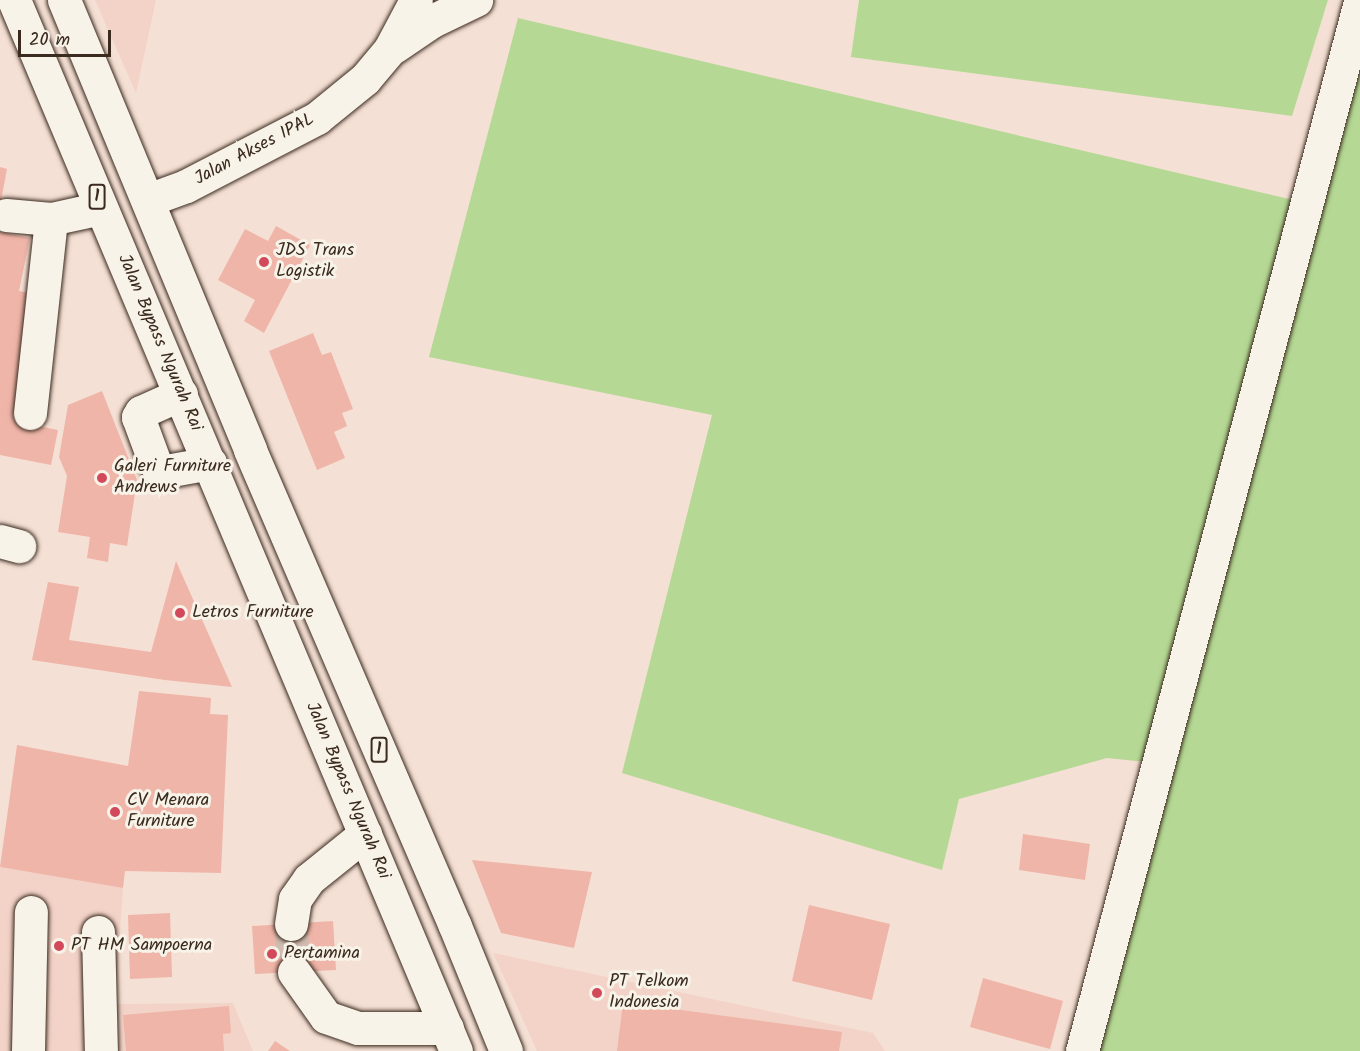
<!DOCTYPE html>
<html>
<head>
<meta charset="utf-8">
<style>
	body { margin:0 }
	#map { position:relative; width:1360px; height:1051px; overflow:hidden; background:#f5e0d5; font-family:Kalam,sans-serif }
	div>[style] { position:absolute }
	.built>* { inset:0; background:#f3d3c8 }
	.green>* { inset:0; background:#b5d994 }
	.building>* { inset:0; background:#efb5a8 }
	.minor-tunnel>* { height:33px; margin-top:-16.5px; transform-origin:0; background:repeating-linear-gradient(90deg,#d0bcb0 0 33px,transparent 0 49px) }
	.roads { filter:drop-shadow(0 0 2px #3b2a1e) drop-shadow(0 0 2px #3b2a1e) }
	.minor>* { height:33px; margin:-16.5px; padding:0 16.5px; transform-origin:16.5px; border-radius:16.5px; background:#f7f3e8 }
	.highway>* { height:33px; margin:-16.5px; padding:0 16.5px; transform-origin:16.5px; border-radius:16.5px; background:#f7f3e8 }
	.dots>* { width:16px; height:16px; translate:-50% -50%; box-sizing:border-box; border:3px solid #f7f3e8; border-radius:50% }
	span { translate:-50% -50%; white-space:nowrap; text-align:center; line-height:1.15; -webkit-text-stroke:6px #f7f3e8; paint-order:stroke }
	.shield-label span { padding:2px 4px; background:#f7f3e8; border:2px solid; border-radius:4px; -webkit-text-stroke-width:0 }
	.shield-label { font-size:16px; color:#3b2a1e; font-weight:700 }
	.street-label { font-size:18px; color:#3b2a1e }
	.poi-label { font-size:18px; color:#3b2a1e }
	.left { translate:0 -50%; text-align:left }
	.scale { position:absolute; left:18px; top:30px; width:93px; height:27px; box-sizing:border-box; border:3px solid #3b2a1e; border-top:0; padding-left:8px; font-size:18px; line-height:21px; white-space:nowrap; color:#3b2a1e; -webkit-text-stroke:4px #f7f3e8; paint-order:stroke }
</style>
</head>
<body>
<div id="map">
	<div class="built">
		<i style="clip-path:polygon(95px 0,156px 0,136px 93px)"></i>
		<i style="clip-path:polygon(0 867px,123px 888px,115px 1004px,233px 1003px,253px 1051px,0 1051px)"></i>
		<i style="clip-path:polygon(493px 953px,873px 1033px,885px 1051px,537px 1051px)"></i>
	</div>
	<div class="green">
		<i style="clip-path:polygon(859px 0,1328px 0,1292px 116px,851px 57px)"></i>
		<i style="clip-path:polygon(518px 18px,1319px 206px,1360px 49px,1360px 1051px,1087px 1051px,1166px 764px,1107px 758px,959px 799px,942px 870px,622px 773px,712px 415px,429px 357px)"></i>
	</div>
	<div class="building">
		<i style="clip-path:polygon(0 167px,7px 169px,1px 201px,0 201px)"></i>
		<i style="clip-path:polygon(276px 226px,310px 245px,264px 333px,244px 321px,255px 300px,218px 280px,245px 229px,268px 241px)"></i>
		<i style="clip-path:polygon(0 232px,30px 238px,19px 291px,43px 296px,18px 422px,58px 430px,51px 465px,0 455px)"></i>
		<i style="clip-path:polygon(313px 333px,322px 355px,331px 352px,353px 409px,342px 413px,347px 426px,334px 432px,345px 458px,317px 470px,269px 351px)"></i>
		<i style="clip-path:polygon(102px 391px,137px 480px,127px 546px,110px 543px,108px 562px,87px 558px,90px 537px,58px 532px,67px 476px,59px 457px,68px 405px)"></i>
		<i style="clip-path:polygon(176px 561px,232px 687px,165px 680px,32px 660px,48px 582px,79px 587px,69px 640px,151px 652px)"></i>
		<i style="clip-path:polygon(139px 691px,211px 698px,210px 714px,228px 715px,221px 873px,125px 871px,123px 888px,0 867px,17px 745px,128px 766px)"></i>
		<i style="clip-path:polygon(1023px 834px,1090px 844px,1085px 880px,1019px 870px)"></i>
		<i style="clip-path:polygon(472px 860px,592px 872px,574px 948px,501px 933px)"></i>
		<i style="clip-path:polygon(809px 905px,890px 924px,872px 1000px,792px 981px)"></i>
		<i style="clip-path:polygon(170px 913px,172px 977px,130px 979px,128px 915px)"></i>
		<i style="clip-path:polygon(333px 921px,336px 970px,255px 974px,252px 926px)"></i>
		<i style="clip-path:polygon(983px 978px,1063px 1001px,1050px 1049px,970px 1027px)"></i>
		<i style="clip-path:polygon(623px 1002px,842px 1032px,839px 1051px,617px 1051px)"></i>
		<i style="clip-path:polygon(229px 1006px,231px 1033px,223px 1034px,224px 1051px,126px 1051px,123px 1015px)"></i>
		<i style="clip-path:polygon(275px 1041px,290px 1051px,268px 1051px)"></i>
	</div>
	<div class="minor-tunnel">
		<i style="left:291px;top:924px;width:48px;rotate:86.4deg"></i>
	</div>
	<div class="roads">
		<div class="minor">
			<i style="left:394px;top:47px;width:46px;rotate:-34.4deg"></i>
			<i style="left:432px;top:21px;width:49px;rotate:-25.5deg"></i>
			<i style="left:148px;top:200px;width:40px;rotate:-20.2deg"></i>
			<i style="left:186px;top:186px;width:148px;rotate:-27.4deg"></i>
			<i style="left:317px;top:118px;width:62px;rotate:-39.1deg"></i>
			<i style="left:365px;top:79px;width:39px;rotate:-50deg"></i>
			<i style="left:390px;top:49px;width:55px;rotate:-62deg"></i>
			<i style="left:6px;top:215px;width:45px;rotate:5.1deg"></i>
			<i style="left:51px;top:219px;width:51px;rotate:-12.4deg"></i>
			<i style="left:181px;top:394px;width:44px;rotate:155.8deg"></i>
			<i style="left:141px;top:412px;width:6px;rotate:121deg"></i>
			<i style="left:138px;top:417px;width:49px;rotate:69.7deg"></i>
			<i style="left:155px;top:463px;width:7px;rotate:56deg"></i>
			<i style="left:159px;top:469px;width:7px;rotate:16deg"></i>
			<i style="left:166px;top:471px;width:45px;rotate:-10.3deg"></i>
			<i style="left:30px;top:413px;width:195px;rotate:-83.8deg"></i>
			<i style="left:0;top:541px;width:20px;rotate:15deg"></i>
			<i style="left:291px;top:924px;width:25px;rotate:-81deg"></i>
			<i style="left:295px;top:899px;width:24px;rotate:-55deg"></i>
			<i style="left:309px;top:879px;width:72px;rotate:-38.8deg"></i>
			<i style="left:98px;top:932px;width:119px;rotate:88.6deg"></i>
			<i style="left:294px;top:972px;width:55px;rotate:54.6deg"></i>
			<i style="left:326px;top:1017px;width:34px;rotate:19deg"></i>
			<i style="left:358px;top:1028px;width:89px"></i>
			<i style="left:28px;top:1051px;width:139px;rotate:-88.8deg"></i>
			<i style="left:1082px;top:1051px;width:1085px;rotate:-75.16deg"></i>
		</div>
		<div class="highway">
			<i style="left:14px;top:0;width:1140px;rotate:67.19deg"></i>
			<i style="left:64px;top:0;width:487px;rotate:67.5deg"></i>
			<i style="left:250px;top:450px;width:518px;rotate:66.7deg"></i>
			<i style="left:455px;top:926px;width:135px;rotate:67.8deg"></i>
		</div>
	</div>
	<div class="dots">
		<i style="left:264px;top:262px;background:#d1495b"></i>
		<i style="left:102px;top:478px;background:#d1495b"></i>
		<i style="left:180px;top:613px;background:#d1495b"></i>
		<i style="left:115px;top:812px;background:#d1495b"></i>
		<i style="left:59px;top:946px;background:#d1495b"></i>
		<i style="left:272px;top:954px;background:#d1495b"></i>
		<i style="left:597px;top:993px;background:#d1495b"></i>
	</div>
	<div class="shield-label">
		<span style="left:97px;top:197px">1</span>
		<span style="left:379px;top:750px">1</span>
	</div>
	<div class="street-label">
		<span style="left:255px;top:150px;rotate:-28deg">Jalan Akses IPAL</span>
		<span style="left:159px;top:343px;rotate:67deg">Jalan Bypass Ngurah Rai</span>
		<span style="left:347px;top:791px;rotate:67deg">Jalan Bypass Ngurah Rai</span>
	</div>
	<div class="poi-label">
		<span class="left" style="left:276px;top:262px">JDS Trans<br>Logistik</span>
		<span class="left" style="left:114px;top:478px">Galeri Furniture<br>Andrews</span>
		<span class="left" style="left:192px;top:613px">Letros Furniture</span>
		<span class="left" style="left:127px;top:812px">CV Menara<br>Furniture</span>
		<span class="left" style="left:71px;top:946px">PT HM Sampoerna</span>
		<span class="left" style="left:284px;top:954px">Pertamina</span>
		<span class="left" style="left:609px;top:993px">PT Telkom<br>Indonesia</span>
	</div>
	<div class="scale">20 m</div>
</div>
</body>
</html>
